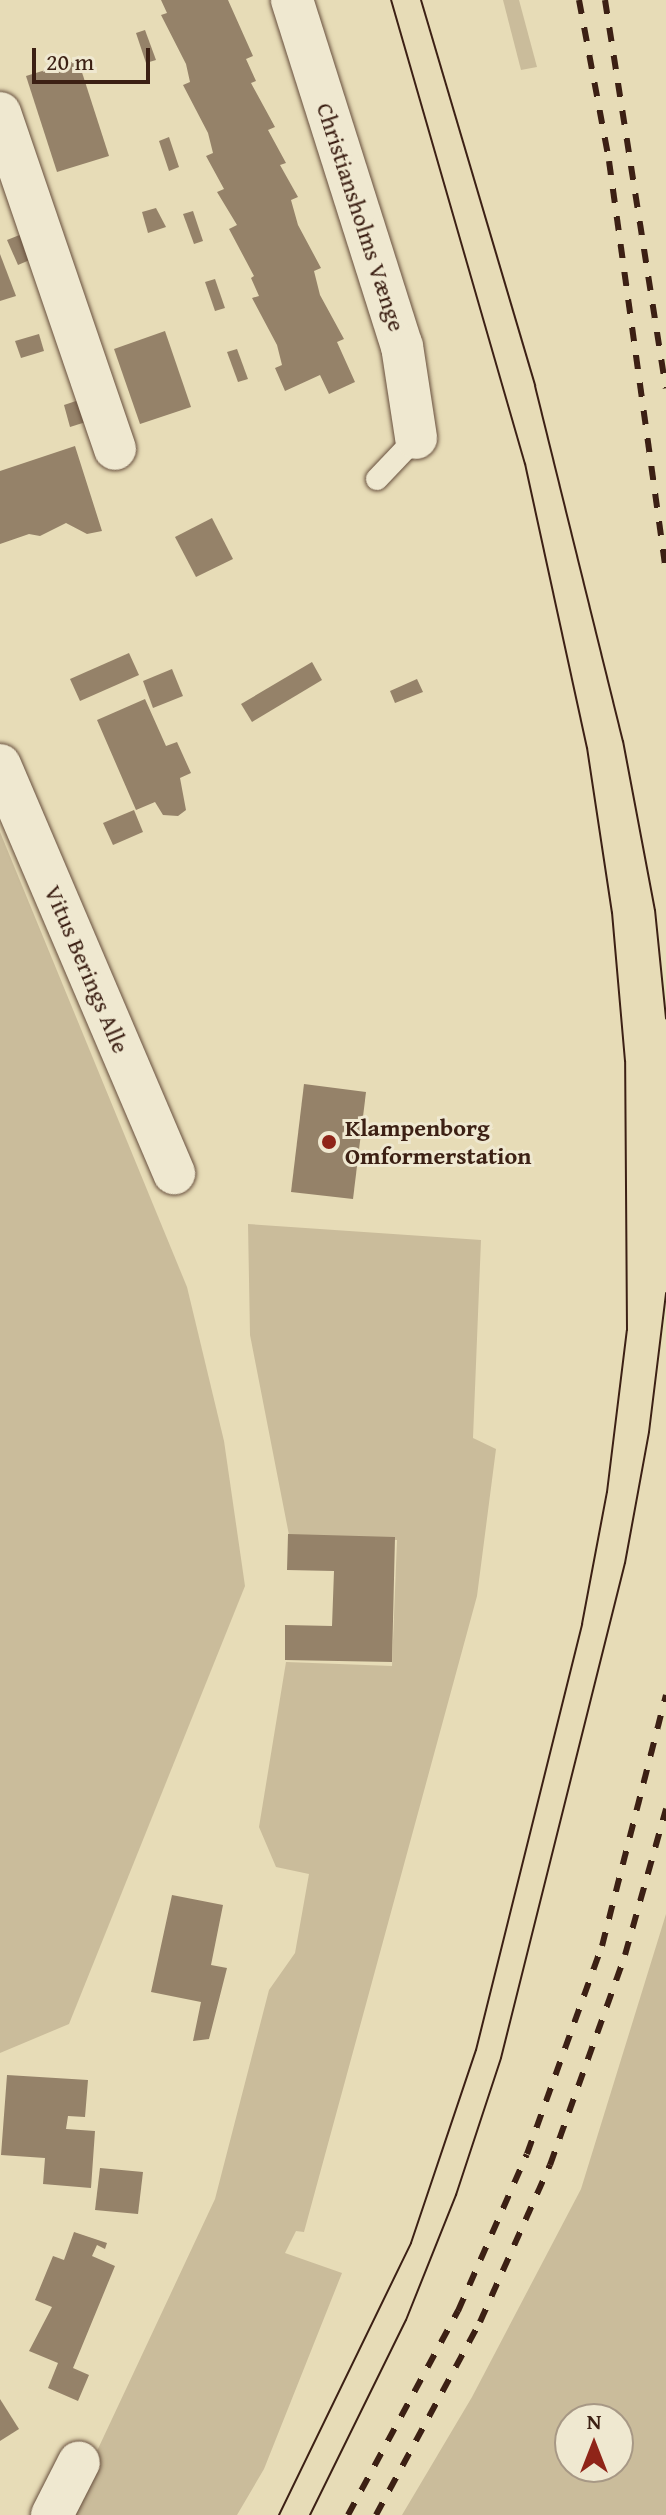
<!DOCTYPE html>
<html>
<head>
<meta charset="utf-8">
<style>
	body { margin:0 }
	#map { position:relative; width:666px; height:2515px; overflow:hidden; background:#e7dcb7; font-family:"Gentium Book Plus",serif }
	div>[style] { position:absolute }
	.green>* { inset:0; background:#cabc9b }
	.building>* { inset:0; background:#958269 }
	.roads { filter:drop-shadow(0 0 2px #674f3d) drop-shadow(0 0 2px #674f3d) }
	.lane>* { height:22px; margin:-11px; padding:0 11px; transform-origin:11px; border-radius:11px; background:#efe8d0 }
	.street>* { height:42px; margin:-21px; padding:0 21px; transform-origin:21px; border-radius:21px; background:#efe8d0 }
	.tram>* { height:2px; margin:-1px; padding:0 1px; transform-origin:1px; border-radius:1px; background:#3c2014 }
	.rail>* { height:6px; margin-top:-3px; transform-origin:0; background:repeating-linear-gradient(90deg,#3c2014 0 14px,transparent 0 28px) }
	.dots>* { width:22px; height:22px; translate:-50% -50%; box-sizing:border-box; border:4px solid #efe8d0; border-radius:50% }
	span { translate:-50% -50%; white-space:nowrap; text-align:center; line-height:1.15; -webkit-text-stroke:6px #efe8d0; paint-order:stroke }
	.street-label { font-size:24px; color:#3c2014 }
	.poi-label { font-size:24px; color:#3c2014; font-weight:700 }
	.left { translate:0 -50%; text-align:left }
	.north { position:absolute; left:554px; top:2403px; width:80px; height:80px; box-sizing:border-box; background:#efe8d0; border:2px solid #a79885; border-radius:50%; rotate:0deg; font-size:22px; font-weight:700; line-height:32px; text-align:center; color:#3c2014 }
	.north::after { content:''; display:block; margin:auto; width:28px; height:36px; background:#8f2418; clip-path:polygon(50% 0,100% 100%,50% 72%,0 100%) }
	.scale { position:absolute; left:32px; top:48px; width:118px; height:36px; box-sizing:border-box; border:4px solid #3c2014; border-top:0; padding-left:10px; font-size:24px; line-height:28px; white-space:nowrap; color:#3c2014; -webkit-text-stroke:6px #efe8d0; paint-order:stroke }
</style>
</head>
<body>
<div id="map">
	<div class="green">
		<i style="clip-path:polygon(503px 0,519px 0,537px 67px,521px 70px)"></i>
		<i style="clip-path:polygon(0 832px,187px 1287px,224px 1441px,245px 1586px,69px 2024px,0 2053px)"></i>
		<i style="clip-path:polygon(248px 1224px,481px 1240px,473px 1438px,496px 1449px,477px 1596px,304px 2232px,296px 2231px,285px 2253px,342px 2273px,264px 2469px,237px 2515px,67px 2515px,215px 2199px,269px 1990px,295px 1953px,309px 1874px,276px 1867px,259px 1827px,286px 1662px,392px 1666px,397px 1540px,289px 1535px,250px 1335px)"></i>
		<i style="clip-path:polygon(evenodd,666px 1914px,666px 2515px,402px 2515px,472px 2397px,581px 2189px,666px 1914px,570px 2419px,618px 2419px,618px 2467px,570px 2467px,570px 2419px)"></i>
	</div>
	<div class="building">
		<i style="clip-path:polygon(161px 0,228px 0,253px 56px,246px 59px,256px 81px,251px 83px,275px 127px,268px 130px,286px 163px,280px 165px,298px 197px,291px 200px,298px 225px,321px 268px,314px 271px,320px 295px,344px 339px,337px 342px,355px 382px,329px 394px,320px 375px,285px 391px,275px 368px,282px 365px,277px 345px,252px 298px,259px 296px,251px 278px,254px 276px,229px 229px,237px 225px,217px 192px,224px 189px,206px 156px,213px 153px,208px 133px,183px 85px,190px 82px,186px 64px,161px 15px,167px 13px)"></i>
		<i style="clip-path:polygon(145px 30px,156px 60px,146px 63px,136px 33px)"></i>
		<i style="clip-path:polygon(78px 60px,109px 156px,57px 172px,26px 76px)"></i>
		<i style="clip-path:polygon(169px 137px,179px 167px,169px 171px,159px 141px)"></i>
		<i style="clip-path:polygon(156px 208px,166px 227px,148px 233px,142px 212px)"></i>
		<i style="clip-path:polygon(193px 211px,203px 241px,194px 244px,183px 214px)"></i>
		<i style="clip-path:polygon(22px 234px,32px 259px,18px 265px,7px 240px)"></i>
		<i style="clip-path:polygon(0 254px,16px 296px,0 301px)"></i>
		<i style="clip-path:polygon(215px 279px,225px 308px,215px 311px,205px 282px)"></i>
		<i style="clip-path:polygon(165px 331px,191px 407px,140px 424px,114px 349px)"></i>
		<i style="clip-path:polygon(39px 334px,44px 351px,21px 358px,15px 341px)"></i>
		<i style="clip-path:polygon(237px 349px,248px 379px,238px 382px,227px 352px)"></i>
		<i style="clip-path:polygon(82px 399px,89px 421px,70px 427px,64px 405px)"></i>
		<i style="clip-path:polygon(75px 446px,102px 531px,87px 534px,66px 523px,40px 536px,29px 534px,0 544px,0 471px)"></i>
		<i style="clip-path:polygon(212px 518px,233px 559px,196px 577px,175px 537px)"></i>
		<i style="clip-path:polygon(129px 653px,139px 675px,80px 701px,70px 679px)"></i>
		<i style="clip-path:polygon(312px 662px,322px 680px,252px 722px,241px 704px)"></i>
		<i style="clip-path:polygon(172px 669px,183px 696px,153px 708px,143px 681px)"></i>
		<i style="clip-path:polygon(417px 679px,423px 692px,395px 703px,390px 691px)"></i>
		<i style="clip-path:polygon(145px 699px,166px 746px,177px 742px,191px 773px,180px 778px,186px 810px,178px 816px,163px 815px,155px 802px,136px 810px,97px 720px)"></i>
		<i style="clip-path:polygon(134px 810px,143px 832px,113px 845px,103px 823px)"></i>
		<i style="clip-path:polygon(304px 1084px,366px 1092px,353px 1199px,291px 1192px)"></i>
		<i style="clip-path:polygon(288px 1534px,395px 1537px,392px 1662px,285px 1660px,285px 1625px,332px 1626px,334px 1571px,287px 1570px)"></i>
		<i style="clip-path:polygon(172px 1895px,223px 1905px,211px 1965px,227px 1968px,209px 2039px,193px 2041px,201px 2002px,151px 1992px)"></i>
		<i style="clip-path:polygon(7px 2075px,88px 2080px,85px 2117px,68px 2116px,66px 2129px,95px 2131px,91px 2188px,43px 2184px,45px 2158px,1px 2155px)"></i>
		<i style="clip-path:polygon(100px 2168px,143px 2172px,138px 2214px,95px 2210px)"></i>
		<i style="clip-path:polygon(74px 2232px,107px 2243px,105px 2249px,97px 2245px,92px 2256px,115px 2266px,73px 2368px,89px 2375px,78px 2401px,48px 2388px,58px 2363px,29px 2351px,52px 2307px,35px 2300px,53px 2256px,64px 2260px)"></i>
		<i style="clip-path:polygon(0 2399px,19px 2429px,0 2441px)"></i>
	</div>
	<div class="roads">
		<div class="lane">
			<i style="left:377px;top:479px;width:57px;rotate:-46.4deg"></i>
		</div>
		<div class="street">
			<i style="left:292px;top:0;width:363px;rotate:72.4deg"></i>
			<i style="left:402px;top:346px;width:93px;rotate:81.3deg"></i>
			<i style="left:0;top:113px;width:355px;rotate:71.1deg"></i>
			<i style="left:0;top:765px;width:444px;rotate:66.9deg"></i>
			<i style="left:52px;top:2515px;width:59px;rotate:-63deg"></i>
		</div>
	</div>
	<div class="tram">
		<i style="left:421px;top:0;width:402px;rotate:73.5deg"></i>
		<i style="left:535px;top:386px;width:366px;rotate:76.1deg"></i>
		<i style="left:623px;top:741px;width:172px;rotate:79.3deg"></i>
		<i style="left:655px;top:910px;width:109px;rotate:84.2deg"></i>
		<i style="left:279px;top:2515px;width:302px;rotate:-64.1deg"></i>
		<i style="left:411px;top:2243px;width:204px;rotate:-71.4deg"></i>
		<i style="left:476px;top:2050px;width:439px;rotate:-76deg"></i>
		<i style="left:582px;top:1624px;width:134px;rotate:-79.3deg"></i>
		<i style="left:607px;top:1492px;width:163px;rotate:-83deg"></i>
		<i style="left:627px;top:1330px;width:269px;rotate:-90.4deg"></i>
		<i style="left:625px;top:1061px;width:149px;rotate:-95deg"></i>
		<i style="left:612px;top:913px;width:167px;rotate:-98.6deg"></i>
		<i style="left:587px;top:748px;width:291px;rotate:-102.3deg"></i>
		<i style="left:525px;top:464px;width:483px;rotate:-106.1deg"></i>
		<i style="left:310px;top:2515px;width:217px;rotate:-63.8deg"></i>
		<i style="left:406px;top:2320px;width:135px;rotate:-68.2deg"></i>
		<i style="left:456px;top:2195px;width:144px;rotate:-71.8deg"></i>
		<i style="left:501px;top:2058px;width:510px;rotate:-75.94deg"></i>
		<i style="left:625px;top:1563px;width:133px;rotate:-79.6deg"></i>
		<i style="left:649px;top:1432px;width:140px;rotate:-83deg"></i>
	</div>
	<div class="rail">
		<i style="left:579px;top:0;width:164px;rotate:79.4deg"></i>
		<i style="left:609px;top:161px;width:415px;rotate:82.1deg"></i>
		<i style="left:605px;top:0;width:393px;rotate:81.1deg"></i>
		<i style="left:348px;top:2515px;width:232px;rotate:-61.7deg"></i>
		<i style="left:458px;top:2311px;width:171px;rotate:-66.3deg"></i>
		<i style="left:527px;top:2154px;width:221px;rotate:-70.2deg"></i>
		<i style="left:602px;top:1946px;width:259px;rotate:-75.7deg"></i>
		<i style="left:376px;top:2515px;width:219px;rotate:-61.7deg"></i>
		<i style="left:480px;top:2322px;width:172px;rotate:-66deg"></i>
		<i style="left:550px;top:2165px;width:223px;rotate:-70.3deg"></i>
		<i style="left:625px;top:1955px;width:152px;rotate:-74.3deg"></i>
	</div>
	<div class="dots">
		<i style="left:329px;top:1142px;background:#8f2418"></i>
	</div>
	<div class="street-label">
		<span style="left:361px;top:217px;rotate:72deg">Christiansholms Vænge</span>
		<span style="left:87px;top:969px;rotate:67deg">Vitus Berings Alle</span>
	</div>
	<div class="poi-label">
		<span class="left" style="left:345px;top:1142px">Klampenborg<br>Omformerstation</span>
	</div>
	<div class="north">N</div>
	<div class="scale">20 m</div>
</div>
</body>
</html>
